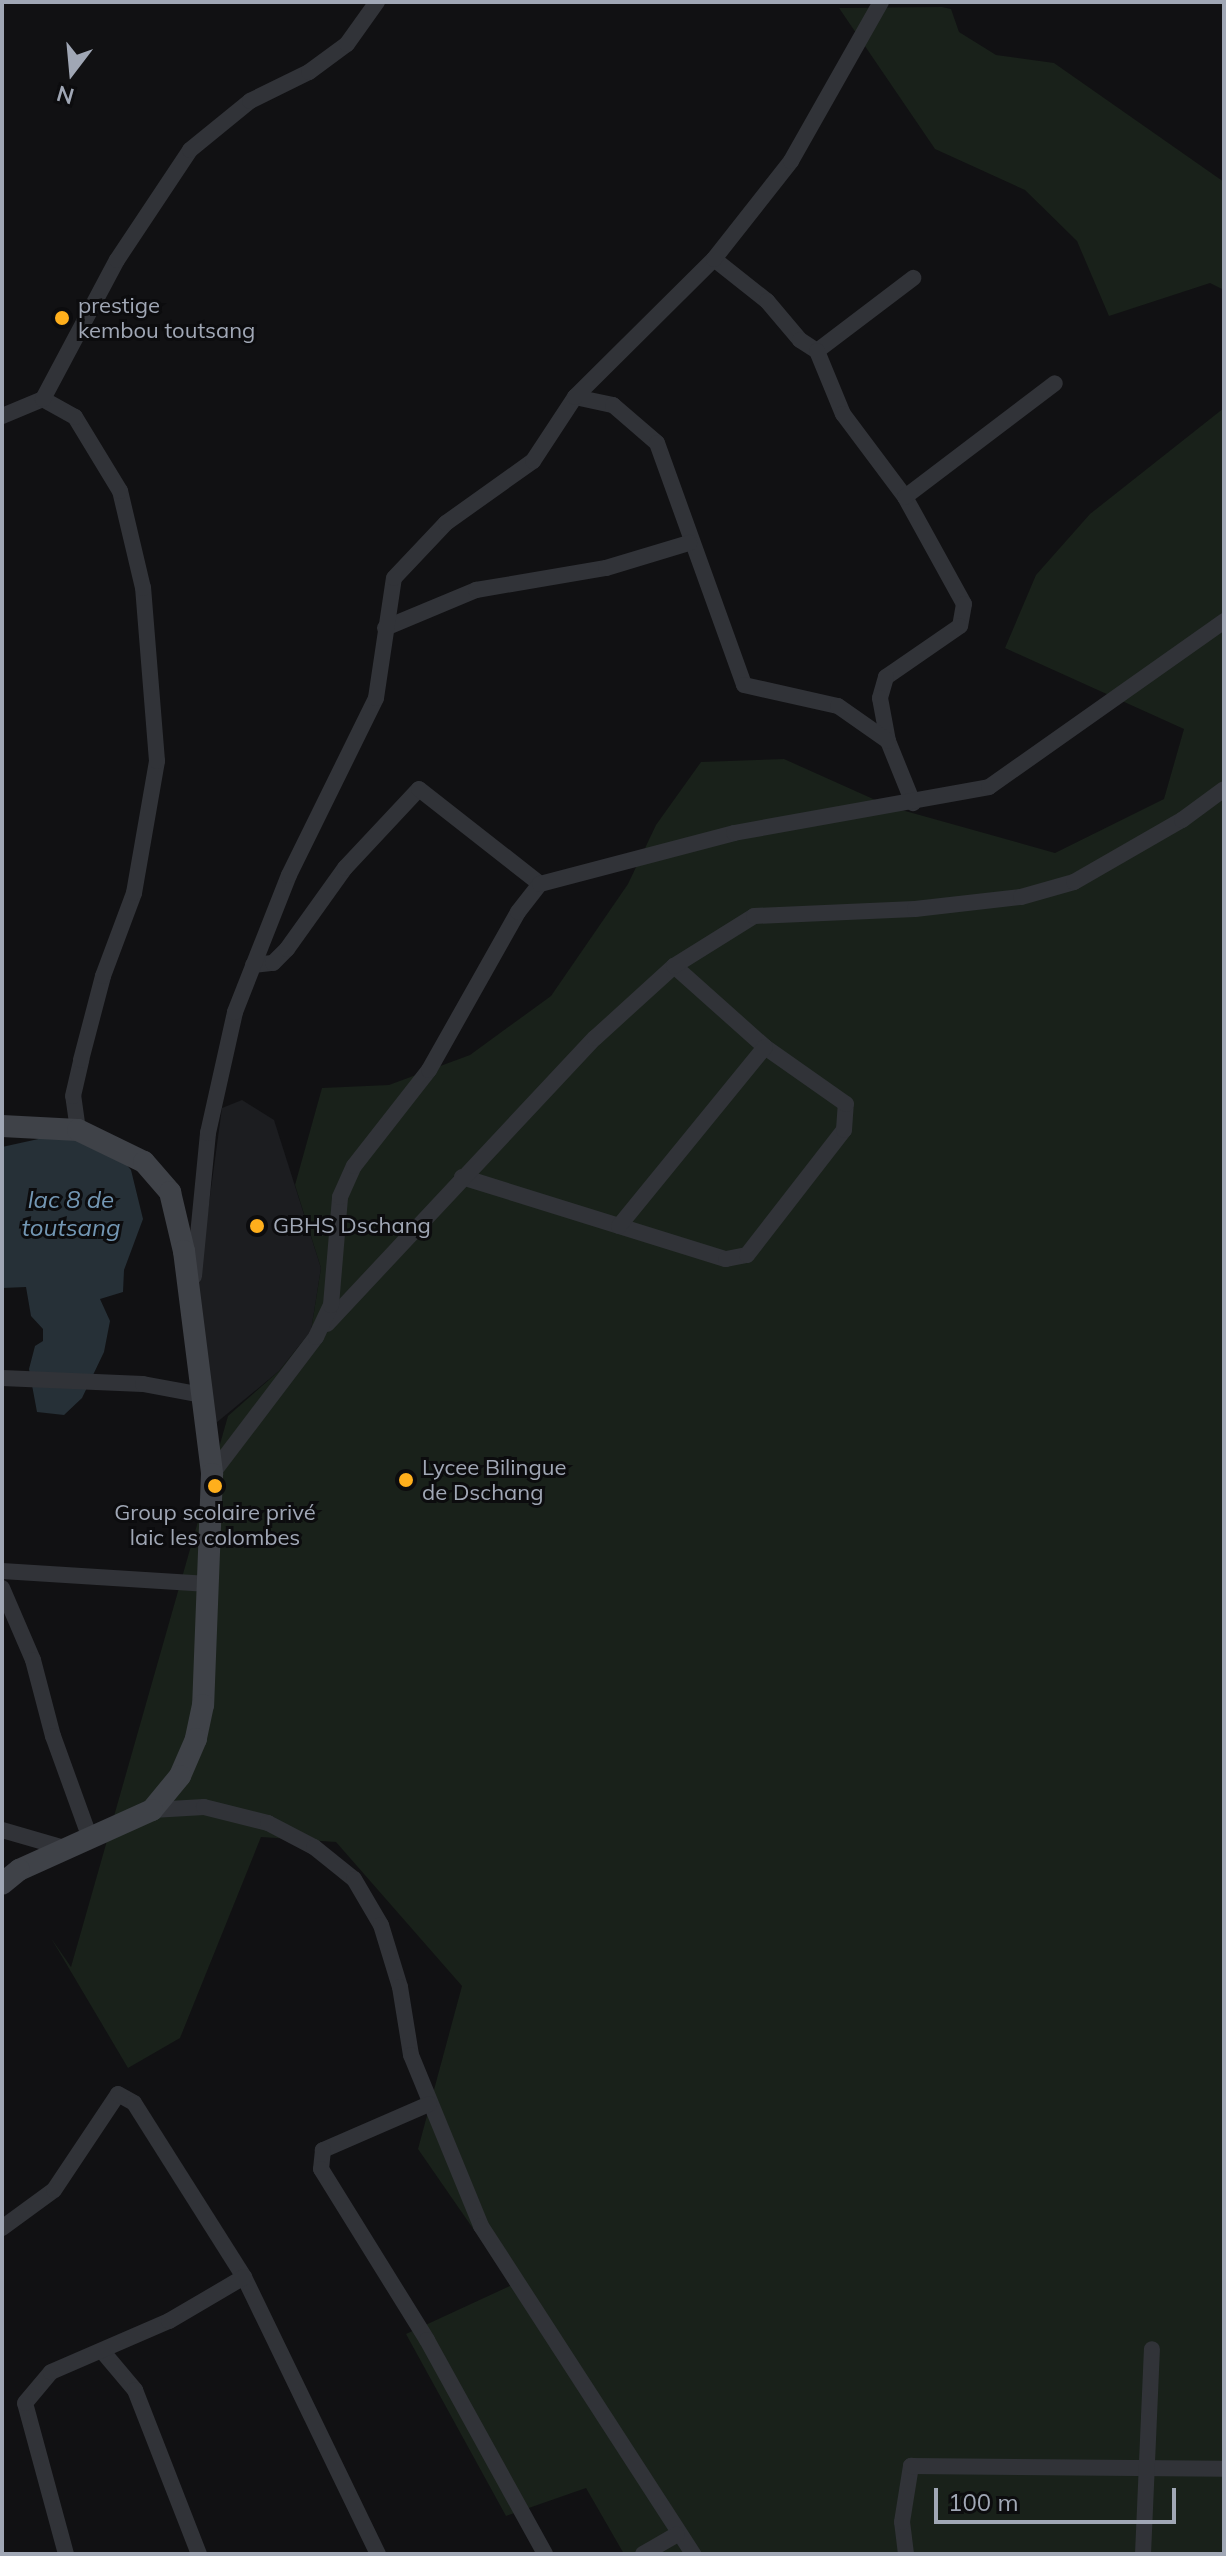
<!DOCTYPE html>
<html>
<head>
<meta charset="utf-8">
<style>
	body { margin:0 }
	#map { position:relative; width:1226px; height:2556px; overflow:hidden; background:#111113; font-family:Mulish,sans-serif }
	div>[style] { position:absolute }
	.built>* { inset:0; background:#1c1d20 }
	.green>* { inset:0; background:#19211a }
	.water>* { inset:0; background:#263037 }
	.street>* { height:16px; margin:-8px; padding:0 8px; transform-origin:8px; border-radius:8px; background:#313338 }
	.secondary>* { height:22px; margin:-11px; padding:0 11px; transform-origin:11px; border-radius:11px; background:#3f4248 }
	.dots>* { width:22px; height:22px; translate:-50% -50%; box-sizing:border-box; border:4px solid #0c0c0e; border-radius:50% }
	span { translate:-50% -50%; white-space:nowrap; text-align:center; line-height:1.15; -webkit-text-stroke:6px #0c0c0e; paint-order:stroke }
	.poi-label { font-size:22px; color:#a0a7b5 }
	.left { translate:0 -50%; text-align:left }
	.water-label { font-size:24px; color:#7397b4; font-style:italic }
	.frame { position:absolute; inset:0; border:4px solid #a0a7b5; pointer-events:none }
	.north { position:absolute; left:32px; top:32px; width:80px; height:80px; -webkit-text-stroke:6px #0c0c0e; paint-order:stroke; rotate:196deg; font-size:22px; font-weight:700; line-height:32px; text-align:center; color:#a0a7b5 }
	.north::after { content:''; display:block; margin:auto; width:28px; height:36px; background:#a0a7b5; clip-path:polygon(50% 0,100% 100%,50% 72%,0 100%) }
	.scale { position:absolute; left:934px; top:2488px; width:242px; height:36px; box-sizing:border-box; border:4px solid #a0a7b5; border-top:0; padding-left:10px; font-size:24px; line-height:28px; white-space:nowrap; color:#a0a7b5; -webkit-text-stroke:6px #0c0c0e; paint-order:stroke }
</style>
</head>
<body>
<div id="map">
	<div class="built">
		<i style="clip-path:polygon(242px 1100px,274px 1120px,321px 1268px,311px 1331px,279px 1371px,216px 1423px,194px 1314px,222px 1108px)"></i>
	</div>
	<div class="green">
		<i style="clip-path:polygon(942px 7px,951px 9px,959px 32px,996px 55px,1054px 63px,1224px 182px,1224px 290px,1210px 283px,1109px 316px,1077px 241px,1025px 190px,935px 149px,839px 8px)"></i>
		<i style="clip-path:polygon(1224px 408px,1224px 2554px,624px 2554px,586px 2488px,506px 2516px,406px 2334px,512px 2285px,418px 2149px,462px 1986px,336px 1842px,261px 1837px,180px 2038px,128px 2068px,51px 1938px,71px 1967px,228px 1416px,279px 1371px,311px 1331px,321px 1268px,295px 1185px,322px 1088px,389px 1085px,470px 1055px,551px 996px,628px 884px,656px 825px,701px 762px,784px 759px,891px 807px,1055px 853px,1164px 799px,1184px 729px,1005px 648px,1036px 575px,1090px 514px)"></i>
	</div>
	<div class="water">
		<i style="clip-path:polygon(52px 1136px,111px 1147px,131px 1170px,143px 1219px,124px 1270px,123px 1292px,100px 1299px,110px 1321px,104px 1352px,82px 1398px,64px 1415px,37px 1412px,29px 1369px,35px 1346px,43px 1341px,43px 1329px,31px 1316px,26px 1287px,2px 1288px,2px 1147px)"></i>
	</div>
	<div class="street">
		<i style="left:714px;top:259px;width:68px;rotate:38.4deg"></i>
		<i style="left:767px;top:301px;width:51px;rotate:49.8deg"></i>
		<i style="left:800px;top:340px;width:20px;rotate:33deg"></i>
		<i style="left:817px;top:351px;width:121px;rotate:-37.2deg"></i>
		<i style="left:817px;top:351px;width:68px;rotate:67.6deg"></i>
		<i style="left:843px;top:414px;width:104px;rotate:53.2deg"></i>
		<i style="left:905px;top:497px;width:122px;rotate:61.1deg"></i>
		<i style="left:964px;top:604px;width:22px;rotate:100deg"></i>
		<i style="left:960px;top:626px;width:90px;rotate:145.4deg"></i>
		<i style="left:886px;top:677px;width:22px;rotate:106deg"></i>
		<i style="left:880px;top:698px;width:44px;rotate:79.5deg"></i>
		<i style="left:888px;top:741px;width:67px;rotate:68deg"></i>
		<i style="left:575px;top:397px;width:39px;rotate:12deg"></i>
		<i style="left:613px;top:405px;width:58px;rotate:40.8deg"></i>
		<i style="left:657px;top:443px;width:257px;rotate:70.2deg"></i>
		<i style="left:744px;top:685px;width:96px;rotate:12.6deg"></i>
		<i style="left:838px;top:706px;width:61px;rotate:35deg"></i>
		<i style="left:2px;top:416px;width:44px;rotate:-22.5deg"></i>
		<i style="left:905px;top:497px;width:188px;rotate:-37.2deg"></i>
		<i style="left:385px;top:628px;width:99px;rotate:-22.7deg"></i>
		<i style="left:476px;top:590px;width:132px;rotate:-9.6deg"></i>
		<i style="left:606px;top:568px;width:87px;rotate:-16.8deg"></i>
		<i style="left:253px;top:965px;width:20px;rotate:-6deg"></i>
		<i style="left:273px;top:963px;width:20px;rotate:-45deg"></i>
		<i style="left:287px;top:949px;width:100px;rotate:-54.4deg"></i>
		<i style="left:345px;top:868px;width:108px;rotate:-46.9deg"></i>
		<i style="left:419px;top:789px;width:154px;rotate:38.1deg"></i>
		<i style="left:78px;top:1130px;width:34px;rotate:-98deg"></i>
		<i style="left:73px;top:1096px;width:37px;rotate:-77deg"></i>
		<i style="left:81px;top:1060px;width:87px;rotate:-75.3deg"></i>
		<i style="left:103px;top:976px;width:89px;rotate:-69.5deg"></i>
		<i style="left:134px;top:893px;width:134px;rotate:-80.1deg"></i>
		<i style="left:157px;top:761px;width:174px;rotate:-94.6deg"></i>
		<i style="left:143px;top:588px;width:100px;rotate:-103.3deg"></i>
		<i style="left:120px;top:491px;width:87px;rotate:-121.3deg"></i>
		<i style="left:75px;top:417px;width:37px;rotate:-151deg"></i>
		<i style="left:43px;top:399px;width:157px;rotate:-62deg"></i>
		<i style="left:117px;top:260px;width:132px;rotate:-56.4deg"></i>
		<i style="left:190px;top:150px;width:77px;rotate:-39.2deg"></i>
		<i style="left:250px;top:101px;width:66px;rotate:-26.2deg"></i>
		<i style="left:309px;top:72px;width:47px;rotate:-36.4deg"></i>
		<i style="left:347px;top:44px;width:52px;rotate:-54.5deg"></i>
		<i style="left:462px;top:1177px;width:276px;rotate:17.3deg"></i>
		<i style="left:726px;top:1259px;width:21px;rotate:-11deg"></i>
		<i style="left:747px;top:1255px;width:158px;rotate:-52.2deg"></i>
		<i style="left:844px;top:1130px;width:26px;rotate:-86deg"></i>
		<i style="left:846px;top:1104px;width:99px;rotate:-144.9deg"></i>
		<i style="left:765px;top:1047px;width:122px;rotate:-138.3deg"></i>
		<i style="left:619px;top:1226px;width:231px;rotate:-50.8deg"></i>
		<i style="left:194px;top:1276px;width:144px;rotate:-84.4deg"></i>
		<i style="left:208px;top:1133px;width:124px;rotate:-77.4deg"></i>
		<i style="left:235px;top:1012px;width:147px;rotate:-68.5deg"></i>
		<i style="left:289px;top:875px;width:197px;rotate:-63.8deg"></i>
		<i style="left:376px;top:698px;width:121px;rotate:-81.5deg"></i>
		<i style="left:394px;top:578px;width:76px;rotate:-46.6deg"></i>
		<i style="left:446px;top:523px;width:107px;rotate:-35.5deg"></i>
		<i style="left:533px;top:461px;width:77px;rotate:-56.7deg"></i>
		<i style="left:575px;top:397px;width:196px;rotate:-44.8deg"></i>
		<i style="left:714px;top:259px;width:125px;rotate:-51.8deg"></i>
		<i style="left:791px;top:161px;width:183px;rotate:-60.5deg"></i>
		<i style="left:327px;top:1324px;width:392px;rotate:-46.9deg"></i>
		<i style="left:595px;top:1038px;width:107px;rotate:-42.3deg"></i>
		<i style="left:674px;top:966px;width:94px;rotate:-32deg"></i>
		<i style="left:754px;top:916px;width:161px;rotate:-2.5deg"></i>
		<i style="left:915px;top:909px;width:107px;rotate:-6.5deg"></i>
		<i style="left:1021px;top:897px;width:55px;rotate:-15.8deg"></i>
		<i style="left:1074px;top:882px;width:125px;rotate:-29.9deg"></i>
		<i style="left:1182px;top:820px;width:52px;rotate:-36.4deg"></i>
		<i style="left:2px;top:1378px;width:141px;rotate:2.4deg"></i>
		<i style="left:143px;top:1384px;width:61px;rotate:10.4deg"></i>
		<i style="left:212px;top:1474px;width:172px;rotate:-52.8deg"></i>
		<i style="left:316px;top:1337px;width:35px;rotate:-65deg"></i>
		<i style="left:331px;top:1305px;width:108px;rotate:-85.2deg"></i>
		<i style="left:340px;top:1197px;width:34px;rotate:-66deg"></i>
		<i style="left:354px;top:1166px;width:122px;rotate:-52deg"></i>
		<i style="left:429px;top:1070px;width:181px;rotate:-60.6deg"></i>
		<i style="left:518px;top:912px;width:36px;rotate:-52deg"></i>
		<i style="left:540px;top:884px;width:201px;rotate:-14.7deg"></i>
		<i style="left:734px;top:833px;width:259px;rotate:-10.2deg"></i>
		<i style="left:989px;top:787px;width:288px;rotate:-35.2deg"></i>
		<i style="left:2px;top:1571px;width:207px;rotate:3.6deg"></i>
		<i style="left:2px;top:1588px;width:78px;rotate:66.7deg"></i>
		<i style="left:33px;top:1660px;width:79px;rotate:75.3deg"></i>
		<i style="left:53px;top:1736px;width:109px;rotate:70.1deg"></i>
		<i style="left:152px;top:1810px;width:52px;rotate:-3.3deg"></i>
		<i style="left:204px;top:1807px;width:66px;rotate:14deg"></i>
		<i style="left:268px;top:1823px;width:52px;rotate:27.6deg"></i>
		<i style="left:314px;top:1847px;width:51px;rotate:38.7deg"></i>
		<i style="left:354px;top:1879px;width:53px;rotate:59.6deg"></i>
		<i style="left:381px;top:1925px;width:65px;rotate:73deg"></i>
		<i style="left:400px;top:1987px;width:69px;rotate:80.8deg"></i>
		<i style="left:411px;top:2055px;width:185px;rotate:67.7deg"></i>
		<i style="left:481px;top:2226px;width:391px;rotate:57.1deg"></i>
		<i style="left:2px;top:1830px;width:69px;rotate:16.1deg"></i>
		<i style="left:429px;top:2104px;width:116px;rotate:156.5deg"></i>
		<i style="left:323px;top:2150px;width:19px;rotate:96deg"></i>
		<i style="left:321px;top:2169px;width:201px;rotate:58.2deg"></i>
		<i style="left:427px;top:2340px;width:244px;rotate:61.1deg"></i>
		<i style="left:2px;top:2228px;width:64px;rotate:-36.2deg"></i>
		<i style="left:54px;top:2190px;width:115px;rotate:-56.3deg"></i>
		<i style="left:118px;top:2094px;width:18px;rotate:29deg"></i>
		<i style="left:134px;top:2103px;width:206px;rotate:57.7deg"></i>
		<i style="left:244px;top:2277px;width:308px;rotate:64.2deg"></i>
		<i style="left:103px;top:2352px;width:50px;rotate:49.9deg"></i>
		<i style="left:135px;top:2390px;width:176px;rotate:68.7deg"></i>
		<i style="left:66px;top:2554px;width:156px;rotate:-105.2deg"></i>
		<i style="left:25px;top:2403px;width:40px;rotate:-50deg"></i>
		<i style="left:51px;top:2372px;width:129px;rotate:-23.4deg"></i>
		<i style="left:169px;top:2321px;width:87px;rotate:-30.4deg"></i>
		<i style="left:643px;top:2554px;width:39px;rotate:-30deg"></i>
		<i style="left:906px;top:2554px;width:32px;rotate:-97deg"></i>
		<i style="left:902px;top:2522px;width:57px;rotate:-80.9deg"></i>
		<i style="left:911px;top:2466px;width:313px;rotate:0.5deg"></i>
		<i style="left:1143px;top:2554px;width:205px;rotate:-87.5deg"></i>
	</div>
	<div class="secondary">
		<i style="left:2px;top:1126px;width:76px;rotate:3deg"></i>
		<i style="left:78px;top:1130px;width:73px;rotate:25.9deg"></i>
		<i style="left:144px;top:1162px;width:40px;rotate:49deg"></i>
		<i style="left:170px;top:1192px;width:61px;rotate:76.7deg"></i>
		<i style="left:184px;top:1251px;width:225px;rotate:82.8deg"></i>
		<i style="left:212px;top:1474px;width:231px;rotate:92.2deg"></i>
		<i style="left:203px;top:1705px;width:35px;rotate:102deg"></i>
		<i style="left:196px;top:1739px;width:40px;rotate:113.4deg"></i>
		<i style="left:180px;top:1776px;width:44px;rotate:129.5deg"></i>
		<i style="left:152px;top:1810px;width:146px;rotate:155.7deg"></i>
		<i style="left:19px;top:1870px;width:22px;rotate:141deg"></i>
	</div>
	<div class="dots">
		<i style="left:62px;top:318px;background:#ffaf1c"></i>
		<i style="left:257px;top:1226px;background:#ffaf1c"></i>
		<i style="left:406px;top:1480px;background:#ffaf1c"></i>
		<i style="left:215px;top:1486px;background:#ffaf1c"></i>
	</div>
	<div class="poi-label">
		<span class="left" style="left:78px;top:318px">prestige<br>kembou toutsang</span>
		<span class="left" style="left:273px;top:1226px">GBHS Dschang</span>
		<span class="left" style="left:422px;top:1480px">Lycee Bilingue<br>de Dschang</span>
		<span style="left:215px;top:1525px">Group scolaire privé<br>laic les colombes</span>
	</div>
	<div class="water-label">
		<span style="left:71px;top:1214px">lac 8 de<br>toutsang</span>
	</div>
	<div class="frame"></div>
	<div class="north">N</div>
	<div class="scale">100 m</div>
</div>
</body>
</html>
